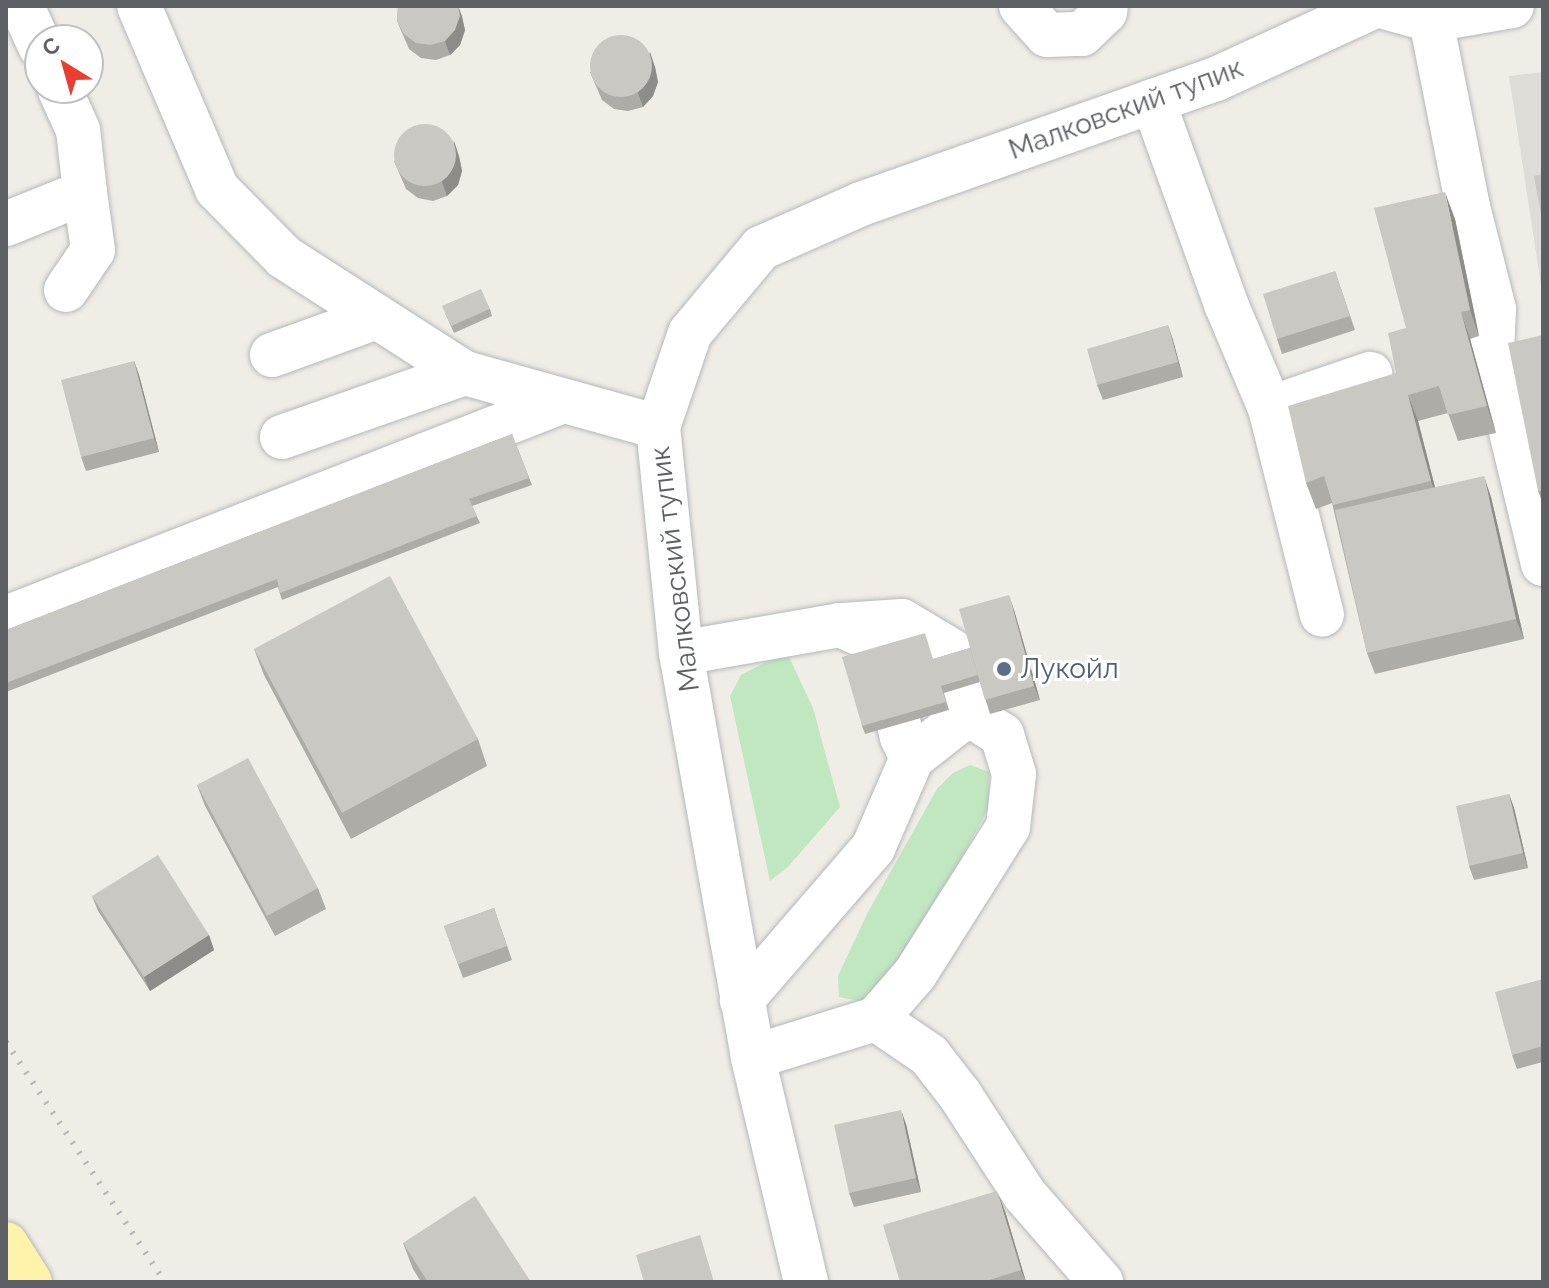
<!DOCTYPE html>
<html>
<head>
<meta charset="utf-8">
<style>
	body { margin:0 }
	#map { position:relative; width:1549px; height:1288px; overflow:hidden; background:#efede5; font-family:Raleway,sans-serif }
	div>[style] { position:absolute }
	.industrial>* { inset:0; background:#dedcd7 }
	.green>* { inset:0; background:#c1e7c1 }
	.roads { filter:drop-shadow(0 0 2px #b5b8bc) drop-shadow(0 0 2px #b5b8bc) }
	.minor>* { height:44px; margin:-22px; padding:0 22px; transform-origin:22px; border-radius:22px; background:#fff }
	.major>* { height:44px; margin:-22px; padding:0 22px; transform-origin:22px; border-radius:22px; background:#fff2ab }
	.rail>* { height:6px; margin-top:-3px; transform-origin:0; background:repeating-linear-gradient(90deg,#b4b5b6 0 2px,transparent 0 12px) }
	.wall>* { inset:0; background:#aeaca7 }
	.shaded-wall>* { inset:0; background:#8d8c88 }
	.building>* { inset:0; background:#cac8c2 }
	.round { border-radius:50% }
	.dots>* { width:22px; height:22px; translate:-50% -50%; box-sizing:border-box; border:4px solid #fff; border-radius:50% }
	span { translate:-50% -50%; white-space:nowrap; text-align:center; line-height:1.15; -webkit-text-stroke:6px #fff; paint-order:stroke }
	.street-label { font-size:28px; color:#5d6166 }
	.service-label { font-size:28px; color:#4e5e75 }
	.left { translate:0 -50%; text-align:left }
	.frame { position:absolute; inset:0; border:8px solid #5d6166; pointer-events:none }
	.north { position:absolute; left:24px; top:24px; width:80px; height:80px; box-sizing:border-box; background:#fff; border:2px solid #bec0c2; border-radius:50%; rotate:323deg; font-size:22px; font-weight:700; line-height:32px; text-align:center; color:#5d6166 }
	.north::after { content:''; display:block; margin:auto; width:28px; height:36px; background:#ec3e2e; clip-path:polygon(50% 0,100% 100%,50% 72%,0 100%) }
</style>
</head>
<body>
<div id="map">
	<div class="industrial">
		<i style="clip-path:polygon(1543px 72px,1543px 298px,1509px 76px)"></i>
	</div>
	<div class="green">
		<i style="clip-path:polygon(789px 657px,813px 708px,840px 807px,788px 867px,770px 881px,730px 696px,741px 675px,768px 661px)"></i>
		<i style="clip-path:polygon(970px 765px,989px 772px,988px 809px,952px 876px,883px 988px,860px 1001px,839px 997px,838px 976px,868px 912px,937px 789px,953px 773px)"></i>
	</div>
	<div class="roads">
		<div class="minor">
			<i style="left:22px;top:6px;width:44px;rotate:65.8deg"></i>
			<i style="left:139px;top:6px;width:199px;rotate:66.9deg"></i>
			<i style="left:217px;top:189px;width:95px;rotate:45.4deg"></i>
			<i style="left:284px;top:257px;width:215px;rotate:32.7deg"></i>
			<i style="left:465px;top:373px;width:200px;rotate:15.6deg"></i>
			<i style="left:1021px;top:6px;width:39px;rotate:48deg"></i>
			<i style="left:1047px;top:35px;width:35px;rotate:-2deg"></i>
			<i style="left:1082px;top:34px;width:32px;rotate:-44deg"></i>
			<i style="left:1105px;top:12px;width:6px;rotate:-81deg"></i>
			<i style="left:1381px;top:6px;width:52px;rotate:15.6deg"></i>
			<i style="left:1431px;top:20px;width:191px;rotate:78.8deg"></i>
			<i style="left:1468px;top:207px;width:105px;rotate:75.7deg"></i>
			<i style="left:1494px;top:309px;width:44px;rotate:92.6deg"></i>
			<i style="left:1492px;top:353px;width:217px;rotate:76.4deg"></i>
			<i style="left:1431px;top:20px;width:82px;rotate:-9.8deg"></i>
			<i style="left:1153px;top:101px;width:216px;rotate:70.2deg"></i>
			<i style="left:1226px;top:304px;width:113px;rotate:67.1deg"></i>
			<i style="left:1270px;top:408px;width:213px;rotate:75.9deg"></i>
			<i style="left:6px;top:224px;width:85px;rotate:-22.1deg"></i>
			<i style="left:85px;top:192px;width:62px;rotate:-96.4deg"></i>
			<i style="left:78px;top:130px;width:46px;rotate:-114.3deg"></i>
			<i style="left:66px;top:290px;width:48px;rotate:-56deg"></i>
			<i style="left:93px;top:250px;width:59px;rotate:-97.9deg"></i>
			<i style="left:272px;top:355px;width:112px;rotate:-19.9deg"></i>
			<i style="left:1270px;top:408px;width:106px;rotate:-18.8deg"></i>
			<i style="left:282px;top:437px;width:194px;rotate:-19.3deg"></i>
			<i style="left:6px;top:618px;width:596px;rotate:-21.27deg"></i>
			<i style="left:843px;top:625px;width:59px;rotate:-3.9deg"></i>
			<i style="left:902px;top:621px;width:58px;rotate:31deg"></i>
			<i style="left:681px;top:653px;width:161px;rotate:-10deg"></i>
			<i style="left:840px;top:625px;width:42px;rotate:24.1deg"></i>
			<i style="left:878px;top:642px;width:98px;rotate:75.8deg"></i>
			<i style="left:902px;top:737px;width:23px;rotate:65deg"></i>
			<i style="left:912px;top:758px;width:98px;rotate:113.4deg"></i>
			<i style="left:873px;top:848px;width:201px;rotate:130.8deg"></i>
			<i style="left:912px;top:758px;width:71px;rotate:-38.2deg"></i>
			<i style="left:968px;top:714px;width:20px;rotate:-99deg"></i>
			<i style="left:876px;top:1019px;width:60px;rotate:-49.1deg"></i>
			<i style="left:915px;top:974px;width:174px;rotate:-57.7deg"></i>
			<i style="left:1008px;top:827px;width:53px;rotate:-83.5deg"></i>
			<i style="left:1014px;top:774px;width:41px;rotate:-107.1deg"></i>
			<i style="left:1002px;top:735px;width:40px;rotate:-148deg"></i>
			<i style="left:753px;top:1057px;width:129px;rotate:-17.2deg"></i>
			<i style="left:876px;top:1019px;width:64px;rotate:34.2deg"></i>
			<i style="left:929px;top:1055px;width:51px;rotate:52.2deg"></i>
			<i style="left:960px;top:1095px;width:119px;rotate:57deg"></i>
			<i style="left:1025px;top:1195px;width:116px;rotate:48.9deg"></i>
			<i style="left:806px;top:1282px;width:231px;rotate:-103.3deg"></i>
			<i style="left:753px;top:1057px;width:410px;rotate:-100.1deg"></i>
			<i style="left:681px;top:653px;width:227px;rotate:-95.8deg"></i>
			<i style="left:658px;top:427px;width:99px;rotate:-71.2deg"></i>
			<i style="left:690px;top:333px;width:111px;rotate:-50.1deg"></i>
			<i style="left:761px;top:248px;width:109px;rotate:-23.7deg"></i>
			<i style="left:861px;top:204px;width:376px;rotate:-19.4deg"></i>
			<i style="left:1216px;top:79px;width:175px;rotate:-24.7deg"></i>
		</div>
		<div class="major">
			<i style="left:6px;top:1244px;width:45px;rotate:57.7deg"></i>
		</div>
	</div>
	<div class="rail">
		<i style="left:6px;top:1042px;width:288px;rotate:56.5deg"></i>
	</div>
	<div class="wall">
		<i style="clip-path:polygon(398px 6px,458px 6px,465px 30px,460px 45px,450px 55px,436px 60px,421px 58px,409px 49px,397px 21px)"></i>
		<i style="clip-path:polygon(655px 67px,658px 82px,653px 96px,643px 107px,628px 111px,614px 109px,602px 100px,590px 72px)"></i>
		<i style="clip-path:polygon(459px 156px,462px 171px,458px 185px,447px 196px,433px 201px,418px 198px,406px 189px,394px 161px)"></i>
		<i style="clip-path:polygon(1455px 219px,1479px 336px,1470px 339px,1496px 433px,1458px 441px,1448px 413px,1418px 421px,1435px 487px,1491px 497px,1524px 639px,1375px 674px,1367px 653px,1332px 503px,1316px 509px,1306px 483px,1396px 373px)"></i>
		<i style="clip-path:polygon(1335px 271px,1355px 330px,1282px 354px,1277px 339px)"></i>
		<i style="clip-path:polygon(490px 309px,492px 316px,454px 333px,445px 313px)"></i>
		<i style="clip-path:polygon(1168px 325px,1183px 377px,1103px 400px,1097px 385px)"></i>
		<i style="clip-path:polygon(1543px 335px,1543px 504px,1538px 491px)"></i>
		<i style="clip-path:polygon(134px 361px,139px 375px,159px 452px,86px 471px,81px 457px)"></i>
		<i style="clip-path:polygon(512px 434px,532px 485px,472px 506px,480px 523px,282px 600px,278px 587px,6px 692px,6px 630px)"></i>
		<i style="clip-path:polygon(1014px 610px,1040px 700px,990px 714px,980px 682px,944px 693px,949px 710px,865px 734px,862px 726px,933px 659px,970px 648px)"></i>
		<i style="clip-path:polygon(254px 649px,478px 739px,487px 766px,351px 839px,264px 675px)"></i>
		<i style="clip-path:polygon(197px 785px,318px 888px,326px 909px,275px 936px,205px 806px)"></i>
		<i style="clip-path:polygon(1509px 794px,1514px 808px,1528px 868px,1474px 880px,1469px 866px)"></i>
		<i style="clip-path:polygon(92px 896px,209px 935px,214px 950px,150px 991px,98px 911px)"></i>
		<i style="clip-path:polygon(494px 908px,512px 960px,463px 978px,444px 926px)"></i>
		<i style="clip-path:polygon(1543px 979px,1543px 1062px,1517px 1069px,1512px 1055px)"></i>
		<i style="clip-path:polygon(906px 1124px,921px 1192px,854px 1207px,849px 1193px)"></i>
		<i style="clip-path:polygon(1005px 1211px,1026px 1282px,900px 1282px)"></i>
		<i style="clip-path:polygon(403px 1243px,531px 1282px,421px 1282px,413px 1269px)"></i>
	</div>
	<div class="shaded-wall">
		<i style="clip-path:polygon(458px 6px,462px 16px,465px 30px,460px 45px,450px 55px,445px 41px)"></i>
		<i style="clip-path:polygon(650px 52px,655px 67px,658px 82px,653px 96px,643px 107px,638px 93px)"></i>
		<i style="clip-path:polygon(454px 141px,459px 156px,462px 171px,458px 185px,447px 196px,442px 182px)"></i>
		<i style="clip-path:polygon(1445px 192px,1455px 219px,1479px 336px,1470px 310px)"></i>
		<i style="clip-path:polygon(1461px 312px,1470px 339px,1496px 433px,1487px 406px)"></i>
		<i style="clip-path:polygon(1168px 325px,1173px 340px,1183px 377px,1178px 362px)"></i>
		<i style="clip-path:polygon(134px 361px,139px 375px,159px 452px,154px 438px)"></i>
		<i style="clip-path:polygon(1408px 395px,1418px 421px,1440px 507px,1431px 481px)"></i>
		<i style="clip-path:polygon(1484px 476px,1491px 497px,1524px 639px,1516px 619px)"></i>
		<i style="clip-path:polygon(1009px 595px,1014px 610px,1040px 700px,1034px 686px)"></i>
		<i style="clip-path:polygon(1509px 794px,1514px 808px,1528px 868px,1523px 853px)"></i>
		<i style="clip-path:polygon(209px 935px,214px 950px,150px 991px,144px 977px)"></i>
		<i style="clip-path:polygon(901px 1110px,906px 1124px,921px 1192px,916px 1178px)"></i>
		<i style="clip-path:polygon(997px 1191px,1005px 1211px,1026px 1282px,1021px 1270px)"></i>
	</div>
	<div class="building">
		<i style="clip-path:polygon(398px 6px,458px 6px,460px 16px,455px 30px,445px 41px,430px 45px,416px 43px,404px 34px,397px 21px)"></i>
		<i class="round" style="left:590px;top:35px;width:62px;height:62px"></i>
		<i class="round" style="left:394px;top:124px;width:62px;height:62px"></i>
		<i style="clip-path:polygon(1543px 174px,1543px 225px,1534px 176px)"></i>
		<i style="clip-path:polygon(1445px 192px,1470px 310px,1461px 312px,1487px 406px,1448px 415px,1439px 386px,1408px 395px,1431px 481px,1333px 505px,1324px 476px,1306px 483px,1288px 406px,1396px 373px,1388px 333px,1406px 328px,1374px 208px)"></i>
		<i style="clip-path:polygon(1335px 271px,1350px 316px,1277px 339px,1263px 294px)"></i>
		<i style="clip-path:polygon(481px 289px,490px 309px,451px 326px,442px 306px)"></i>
		<i style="clip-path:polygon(1168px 325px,1178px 362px,1097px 385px,1087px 349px)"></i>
		<i style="clip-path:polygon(1543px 335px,1543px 490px,1538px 491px,1508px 343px)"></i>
		<i style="clip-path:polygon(134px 361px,154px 438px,81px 457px,61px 380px)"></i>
		<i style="clip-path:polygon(512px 434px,529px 478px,469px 499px,477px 516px,280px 593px,277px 579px,6px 683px,6px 630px)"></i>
		<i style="clip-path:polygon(1484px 476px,1516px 619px,1367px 653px,1335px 510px)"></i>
		<i style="clip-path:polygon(390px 576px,478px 739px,342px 813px,254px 649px)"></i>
		<i style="clip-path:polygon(1009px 595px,1034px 686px,985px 700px,959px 609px)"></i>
		<i style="clip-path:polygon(925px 633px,933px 659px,970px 648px,978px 675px,941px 686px,946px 702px,862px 726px,842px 657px)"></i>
		<i style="clip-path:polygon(248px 758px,318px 888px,267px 916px,197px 785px)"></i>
		<i style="clip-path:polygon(1509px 794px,1523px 853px,1469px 866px,1456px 806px)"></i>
		<i style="clip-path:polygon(158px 855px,209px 935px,144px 977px,92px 896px)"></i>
		<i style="clip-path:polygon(494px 908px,507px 946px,458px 964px,444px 926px)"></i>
		<i style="clip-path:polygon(1543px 979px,1543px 1046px,1512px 1055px,1495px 992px)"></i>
		<i style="clip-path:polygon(901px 1110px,916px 1178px,849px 1193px,834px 1125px)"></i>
		<i style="clip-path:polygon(997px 1191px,1021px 1270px,983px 1282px,900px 1282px,883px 1225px)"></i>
		<i style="clip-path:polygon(475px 1196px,531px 1282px,428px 1282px,403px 1243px)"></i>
		<i style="clip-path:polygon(700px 1235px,714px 1282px,644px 1282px,636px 1255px)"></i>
	</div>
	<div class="dots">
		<i style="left:1004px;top:669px;background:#5c6f8a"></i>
	</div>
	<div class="street-label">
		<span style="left:1126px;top:109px;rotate:-20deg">Малковский тупик</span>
		<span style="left:675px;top:569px;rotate:-97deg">Малковский тупик</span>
	</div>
	<div class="service-label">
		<span class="left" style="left:1020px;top:669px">Лукойл</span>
	</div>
	<div class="frame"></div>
	<div class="north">С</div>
</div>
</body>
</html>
